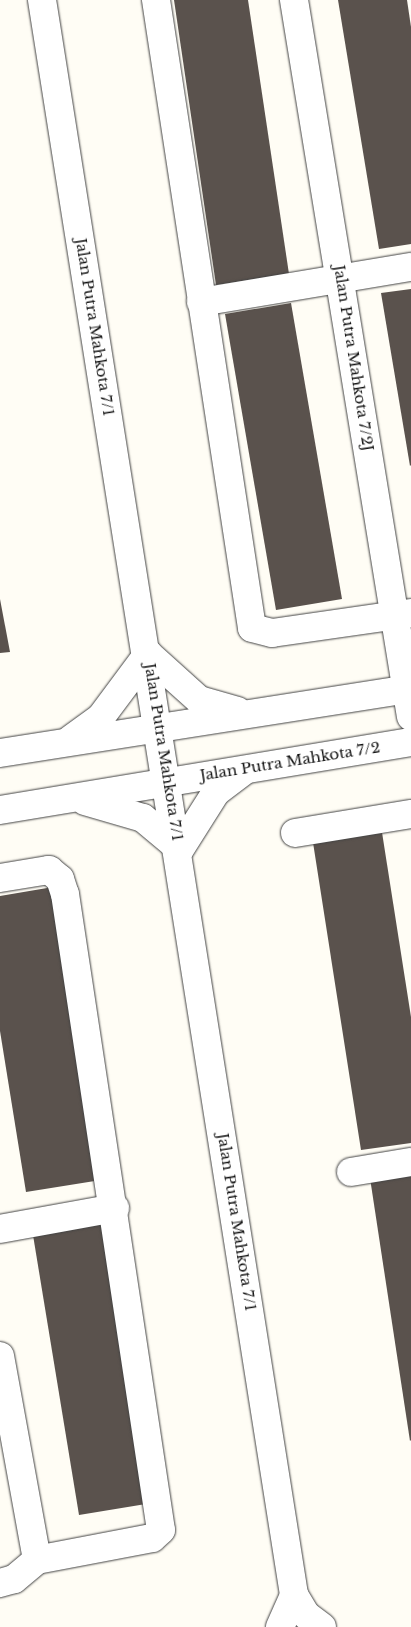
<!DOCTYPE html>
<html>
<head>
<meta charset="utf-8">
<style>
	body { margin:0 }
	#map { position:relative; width:411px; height:1627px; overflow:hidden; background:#fffdf5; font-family:"Libre Baskerville",serif }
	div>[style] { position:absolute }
	.building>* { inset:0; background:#5a524d }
	.roads { filter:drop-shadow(0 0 1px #444) drop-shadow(0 0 1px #444) }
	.minor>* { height:28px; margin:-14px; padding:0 14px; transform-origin:14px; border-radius:14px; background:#fff }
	span { translate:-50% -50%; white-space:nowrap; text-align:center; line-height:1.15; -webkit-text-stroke:5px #fff; paint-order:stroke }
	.street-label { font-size:15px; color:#111 }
</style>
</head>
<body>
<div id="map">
	<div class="building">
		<i style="clip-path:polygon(174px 0,248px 0,289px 274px,216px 285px)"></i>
		<i style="clip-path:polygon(338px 0,407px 0,411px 27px,411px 244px,379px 249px)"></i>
		<i style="clip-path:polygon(411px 289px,411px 465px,410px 466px,381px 293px)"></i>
		<i style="clip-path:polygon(291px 303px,342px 599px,276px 610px,225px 314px)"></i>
		<i style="clip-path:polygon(0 599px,10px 652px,0 653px)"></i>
		<i style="clip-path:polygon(381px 826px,411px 1017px,411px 1143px,361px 1150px,312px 836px)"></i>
		<i style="clip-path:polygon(53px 887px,101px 1180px,26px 1192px,0 1031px,0 896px)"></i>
		<i style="clip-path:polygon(411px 1172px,411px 1440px,410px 1441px,370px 1178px)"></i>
		<i style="clip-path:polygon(105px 1217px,152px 1503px,79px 1515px,32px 1229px)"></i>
	</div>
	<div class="roads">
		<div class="minor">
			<i style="left:42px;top:0;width:1615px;rotate:81.02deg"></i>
			<i style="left:294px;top:1595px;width:23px;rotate:59deg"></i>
			<i style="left:306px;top:1615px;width:20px;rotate:37deg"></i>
			<i style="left:156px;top:0;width:635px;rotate:81.31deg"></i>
			<i style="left:252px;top:628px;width:21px;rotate:14deg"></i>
			<i style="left:272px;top:633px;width:140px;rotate:-8.2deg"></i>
			<i style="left:294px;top:0;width:726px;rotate:80.73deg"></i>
			<i style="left:201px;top:302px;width:213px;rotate:-9.5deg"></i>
			<i style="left:148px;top:654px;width:69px;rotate:42deg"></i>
			<i style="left:199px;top:700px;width:40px;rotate:16deg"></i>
			<i style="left:71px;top:739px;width:37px;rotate:-36deg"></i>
			<i style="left:101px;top:717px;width:79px;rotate:-53.3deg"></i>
			<i style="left:0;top:753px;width:412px;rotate:-8.9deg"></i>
			<i style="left:85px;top:801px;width:60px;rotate:16.3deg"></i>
			<i style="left:143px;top:818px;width:48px;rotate:40deg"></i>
			<i style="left:0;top:810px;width:417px;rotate:-9.4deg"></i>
			<i style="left:295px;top:833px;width:118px;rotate:-9.3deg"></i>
			<i style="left:180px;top:849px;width:67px;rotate:-57.7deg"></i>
			<i style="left:216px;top:792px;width:36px;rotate:-37deg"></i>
			<i style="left:0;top:878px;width:50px;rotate:-9.3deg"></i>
			<i style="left:49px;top:870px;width:14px;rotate:39deg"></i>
			<i style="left:60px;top:879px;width:16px;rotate:72deg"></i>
			<i style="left:65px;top:894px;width:643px;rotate:81.42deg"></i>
			<i style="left:161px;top:1530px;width:12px;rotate:138deg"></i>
			<i style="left:152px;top:1538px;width:117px;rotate:169.2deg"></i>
			<i style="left:351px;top:1172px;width:61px;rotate:-9.5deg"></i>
			<i style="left:0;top:1229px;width:117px;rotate:-10.3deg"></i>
			<i style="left:0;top:1356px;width:207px;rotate:79.7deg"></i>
			<i style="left:37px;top:1560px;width:30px;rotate:140deg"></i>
			<i style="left:14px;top:1579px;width:15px;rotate:164deg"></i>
			<i style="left:280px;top:1627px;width:35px;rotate:-66deg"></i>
		</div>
	</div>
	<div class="street-label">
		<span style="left:95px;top:327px;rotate:81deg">Jalan Putra Mahkota 7/1</span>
		<span style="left:354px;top:358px;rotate:81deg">Jalan Putra Mahkota 7/2J</span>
		<span style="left:164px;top:752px;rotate:81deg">Jalan Putra Mahkota 7/1</span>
		<span style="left:290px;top:761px;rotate:-9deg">Jalan Putra Mahkota 7/2</span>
		<span style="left:237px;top:1222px;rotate:81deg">Jalan Putra Mahkota 7/1</span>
	</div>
</div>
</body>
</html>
